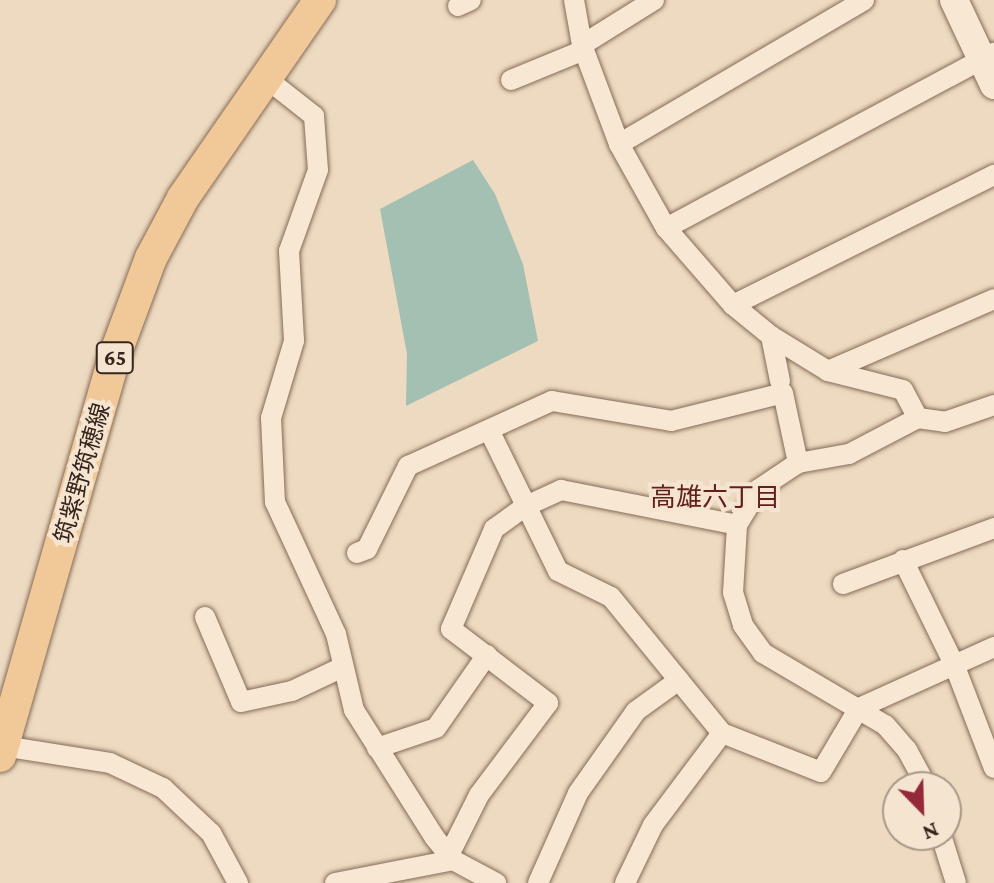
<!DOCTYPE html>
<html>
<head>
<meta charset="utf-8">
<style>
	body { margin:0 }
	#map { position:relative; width:994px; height:883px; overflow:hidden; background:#eddac0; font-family:"Crimson Pro","Noto Sans JP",serif }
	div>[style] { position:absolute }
	.water>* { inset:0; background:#a3c0b3 }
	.roads { filter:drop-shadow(0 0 2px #866b58) drop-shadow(0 0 2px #866b58) }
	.street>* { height:20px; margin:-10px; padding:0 10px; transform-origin:10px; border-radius:10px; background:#f8e8d3 }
	.secondary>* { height:28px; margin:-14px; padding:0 14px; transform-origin:14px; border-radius:14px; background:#f8e8d3 }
	.primary>* { height:32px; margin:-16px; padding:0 16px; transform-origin:16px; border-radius:16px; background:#f1c998 }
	span { translate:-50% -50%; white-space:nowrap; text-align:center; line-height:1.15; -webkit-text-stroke:8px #f5e5d0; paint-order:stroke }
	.shield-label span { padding:2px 6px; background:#f5e5d0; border:2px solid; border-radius:6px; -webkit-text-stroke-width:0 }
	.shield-label { font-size:22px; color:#36251d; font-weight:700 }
	.street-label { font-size:24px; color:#36251d }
	.neighbourhood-label { font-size:26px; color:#62211c }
	.north { position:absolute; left:882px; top:771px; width:80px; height:80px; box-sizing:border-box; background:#f5e5d0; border:2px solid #a99888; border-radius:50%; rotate:157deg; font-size:22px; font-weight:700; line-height:32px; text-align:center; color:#36251d }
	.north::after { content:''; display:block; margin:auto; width:28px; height:36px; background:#952938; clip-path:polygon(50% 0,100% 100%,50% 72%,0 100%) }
</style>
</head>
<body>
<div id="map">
	<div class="water">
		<i style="clip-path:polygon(473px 160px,495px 194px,523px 264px,538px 341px,406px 406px,407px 354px,380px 209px)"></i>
	</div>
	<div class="roads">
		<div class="street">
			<i style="left:574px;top:0;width:46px;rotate:79.9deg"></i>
			<i style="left:582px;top:45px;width:106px;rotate:69.5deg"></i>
			<i style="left:619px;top:144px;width:96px;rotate:60.8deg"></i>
			<i style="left:666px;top:228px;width:102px;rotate:49deg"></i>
			<i style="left:733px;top:305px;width:49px;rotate:39.2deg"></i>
			<i style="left:771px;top:336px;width:67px;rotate:31.6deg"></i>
			<i style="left:828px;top:371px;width:77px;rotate:14.2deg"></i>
			<i style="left:903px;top:390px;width:32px;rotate:62deg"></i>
			<i style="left:458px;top:6px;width:14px;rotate:-25deg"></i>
			<i style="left:582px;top:45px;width:85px;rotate:-32deg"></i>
			<i style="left:267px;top:79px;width:60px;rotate:38.2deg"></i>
			<i style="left:314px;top:116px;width:54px;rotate:85.8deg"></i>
			<i style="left:318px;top:170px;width:86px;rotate:109.7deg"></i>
			<i style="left:289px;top:251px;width:90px;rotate:86.8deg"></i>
			<i style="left:294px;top:341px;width:80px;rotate:106.6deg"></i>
			<i style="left:271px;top:418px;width:84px;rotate:87.3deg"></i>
			<i style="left:275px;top:502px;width:145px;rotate:65.2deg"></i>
			<i style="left:336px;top:634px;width:78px;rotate:76.7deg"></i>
			<i style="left:354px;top:710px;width:151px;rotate:57.7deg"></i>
			<i style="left:435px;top:838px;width:28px;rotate:51deg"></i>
			<i style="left:453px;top:860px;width:49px;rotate:28.1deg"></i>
			<i style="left:511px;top:80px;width:79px;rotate:-22.3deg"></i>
			<i style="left:619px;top:144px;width:284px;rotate:-30.4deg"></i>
			<i style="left:666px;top:228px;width:372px;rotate:-28.1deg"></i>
			<i style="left:733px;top:305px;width:292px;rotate:-26.5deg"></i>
			<i style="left:771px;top:336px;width:46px;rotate:78.7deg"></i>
			<i style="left:828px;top:371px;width:181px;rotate:-23.4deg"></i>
			<i style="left:489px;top:430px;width:157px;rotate:63.9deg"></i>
			<i style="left:558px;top:571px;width:59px;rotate:26.1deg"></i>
			<i style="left:611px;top:597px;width:176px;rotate:50.8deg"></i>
			<i style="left:722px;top:733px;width:106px;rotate:21.5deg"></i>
			<i style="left:821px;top:772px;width:74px;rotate:-59.3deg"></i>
			<i style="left:859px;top:708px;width:148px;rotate:-24.3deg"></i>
			<i style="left:357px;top:553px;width:11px;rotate:-22deg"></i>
			<i style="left:367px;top:549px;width:93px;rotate:-63.7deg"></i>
			<i style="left:408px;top:466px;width:158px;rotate:-24.3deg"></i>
			<i style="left:552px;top:401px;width:121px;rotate:9.5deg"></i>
			<i style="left:671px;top:421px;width:115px;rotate:-14deg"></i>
			<i style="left:783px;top:393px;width:72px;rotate:77.9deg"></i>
			<i style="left:903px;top:560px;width:116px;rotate:63.9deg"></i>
			<i style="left:954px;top:664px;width:111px;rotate:69deg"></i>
			<i style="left:843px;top:584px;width:161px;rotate:-20.3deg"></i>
			<i style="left:205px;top:617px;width:92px;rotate:67deg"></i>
			<i style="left:241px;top:702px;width:52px;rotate:-12.2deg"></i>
			<i style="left:292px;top:691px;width:56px;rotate:-25.2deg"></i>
			<i style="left:3px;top:746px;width:108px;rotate:9deg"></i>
			<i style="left:110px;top:763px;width:59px;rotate:25.3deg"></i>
			<i style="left:163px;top:788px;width:66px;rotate:43.2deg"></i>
			<i style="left:211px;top:833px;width:57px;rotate:61.6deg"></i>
			<i style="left:377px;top:748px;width:62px;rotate:-18.7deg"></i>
			<i style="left:436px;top:728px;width:89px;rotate:-55.1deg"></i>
			<i style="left:927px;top:787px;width:42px;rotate:-118.4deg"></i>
			<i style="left:907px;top:750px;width:33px;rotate:-131deg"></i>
			<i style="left:885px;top:725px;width:142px;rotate:-149.5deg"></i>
			<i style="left:763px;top:653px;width:34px;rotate:-126deg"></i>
			<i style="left:743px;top:625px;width:34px;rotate:-107deg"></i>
			<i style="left:733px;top:593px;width:68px;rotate:-86.6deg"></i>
			<i style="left:737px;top:525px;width:42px;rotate:-58.6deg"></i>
			<i style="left:759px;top:489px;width:47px;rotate:-33.7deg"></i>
			<i style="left:798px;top:463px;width:52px;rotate:-10deg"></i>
			<i style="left:849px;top:454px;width:78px;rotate:-27.6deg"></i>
			<i style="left:918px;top:418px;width:27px;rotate:8deg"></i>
			<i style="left:945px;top:422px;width:52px;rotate:-19.1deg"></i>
			<i style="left:941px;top:835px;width:50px;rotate:72.6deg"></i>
			<i style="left:449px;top:855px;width:67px;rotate:-63.4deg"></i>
			<i style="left:479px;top:795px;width:115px;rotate:-53.1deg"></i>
			<i style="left:548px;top:703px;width:122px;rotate:-142.7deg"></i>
			<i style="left:451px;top:629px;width:109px;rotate:-66.7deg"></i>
			<i style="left:494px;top:529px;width:37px;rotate:-36deg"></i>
			<i style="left:524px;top:507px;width:41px;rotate:-24.7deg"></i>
			<i style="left:561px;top:490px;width:179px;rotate:11.2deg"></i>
			<i style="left:335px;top:883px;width:120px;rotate:-11deg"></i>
			<i style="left:538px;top:883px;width:98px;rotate:-66deg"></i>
			<i style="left:578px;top:793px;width:100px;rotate:-54.7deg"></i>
			<i style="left:636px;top:711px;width:53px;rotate:-35.8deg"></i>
			<i style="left:625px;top:883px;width:64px;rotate:-64.2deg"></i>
			<i style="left:653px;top:825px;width:115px;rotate:-53.1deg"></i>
		</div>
		<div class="secondary">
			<i style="left:954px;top:0;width:94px;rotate:64.8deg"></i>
		</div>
		<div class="primary">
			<i style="left:0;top:756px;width:420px;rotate:-74deg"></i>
			<i style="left:116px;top:352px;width:100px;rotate:-69.6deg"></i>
			<i style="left:151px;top:258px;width:68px;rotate:-61.9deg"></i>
			<i style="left:183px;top:198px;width:241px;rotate:-55.3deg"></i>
		</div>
	</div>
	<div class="shield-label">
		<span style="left:115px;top:358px">65</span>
	</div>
	<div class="street-label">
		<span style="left:82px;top:473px;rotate:-74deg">筑紫野筑穂線</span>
	</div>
	<div class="neighbourhood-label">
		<span style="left:715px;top:498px">高雄六丁目</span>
	</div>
	<div class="north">N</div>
</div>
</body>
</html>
